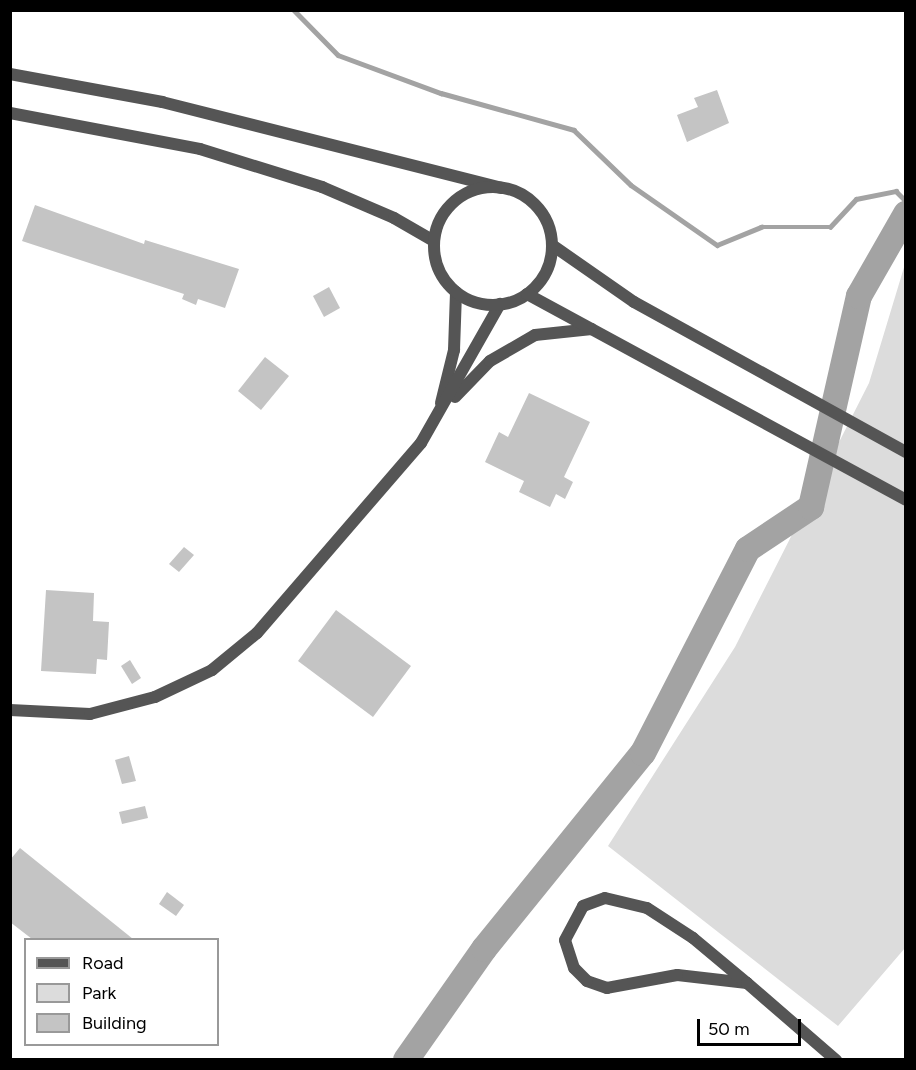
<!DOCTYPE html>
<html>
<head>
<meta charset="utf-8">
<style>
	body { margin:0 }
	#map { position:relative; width:916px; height:1070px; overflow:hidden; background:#fff; font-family:Figtree,sans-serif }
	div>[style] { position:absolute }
	.green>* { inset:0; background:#dcdcdc }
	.stream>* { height:4.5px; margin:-2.25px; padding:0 2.25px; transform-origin:2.25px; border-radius:2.25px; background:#a3a3a3 }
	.river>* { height:26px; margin:-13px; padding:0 13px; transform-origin:13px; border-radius:13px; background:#a3a3a3 }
	.building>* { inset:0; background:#c4c4c4 }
	.minor>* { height:12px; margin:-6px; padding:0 6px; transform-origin:6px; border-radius:6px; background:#555 }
	.tertiary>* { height:12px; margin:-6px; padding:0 6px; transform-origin:6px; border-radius:6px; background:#555 }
	.tertiary>.ring { margin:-6px; padding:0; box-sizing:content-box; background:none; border:12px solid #555; border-radius:50% }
	span { translate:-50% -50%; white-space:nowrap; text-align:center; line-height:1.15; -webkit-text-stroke:6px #fff; paint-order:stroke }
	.frame { position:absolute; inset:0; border:12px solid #000; pointer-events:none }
	.legend { position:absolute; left:24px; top:938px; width:195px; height:108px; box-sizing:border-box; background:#fff; border:2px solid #999; margin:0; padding:8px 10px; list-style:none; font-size:18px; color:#000 }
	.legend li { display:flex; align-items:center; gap:12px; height:30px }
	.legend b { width:30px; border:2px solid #999 }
	.scale { position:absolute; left:697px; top:1019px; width:104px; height:27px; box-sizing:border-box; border:3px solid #000; border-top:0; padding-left:8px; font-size:18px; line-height:21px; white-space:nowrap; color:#000; -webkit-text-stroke:4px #fff; paint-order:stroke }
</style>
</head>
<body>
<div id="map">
	<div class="green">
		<i style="clip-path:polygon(905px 264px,905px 948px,838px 1026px,608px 846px,735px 647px,869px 383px)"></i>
	</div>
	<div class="stream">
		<i style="left:294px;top:10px;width:63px;rotate:45.6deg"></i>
		<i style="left:338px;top:55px;width:110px;rotate:20.3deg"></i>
		<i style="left:441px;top:93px;width:138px;rotate:15.5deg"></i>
		<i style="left:574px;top:130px;width:79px;rotate:44deg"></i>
		<i style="left:631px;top:185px;width:105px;rotate:34.9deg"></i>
		<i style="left:717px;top:245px;width:48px;rotate:-22.2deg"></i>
		<i style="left:761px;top:227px;width:69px"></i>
		<i style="left:830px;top:227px;width:38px;rotate:-47deg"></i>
		<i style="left:856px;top:199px;width:41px;rotate:-11.3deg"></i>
		<i style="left:896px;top:191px;width:14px;rotate:45deg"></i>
	</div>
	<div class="river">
		<i style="left:406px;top:1060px;width:136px;rotate:-54.9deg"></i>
		<i style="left:484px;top:949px;width:252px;rotate:-51deg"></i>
		<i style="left:643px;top:753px;width:229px;rotate:-62.8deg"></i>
		<i style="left:748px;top:549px;width:76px;rotate:-33.7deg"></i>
		<i style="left:811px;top:507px;width:216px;rotate:-77.2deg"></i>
		<i style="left:859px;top:296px;width:95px;rotate:-60.2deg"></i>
	</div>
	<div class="building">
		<i style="clip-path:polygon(717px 90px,729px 123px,687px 142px,677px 115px,698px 107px,694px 98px)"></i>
		<i style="clip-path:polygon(35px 205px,144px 244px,145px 240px,239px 269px,225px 308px,198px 299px,196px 305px,182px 299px,184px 294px,22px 241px)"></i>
		<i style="clip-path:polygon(329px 287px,340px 308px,324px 317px,313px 296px)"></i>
		<i style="clip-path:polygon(265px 357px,289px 376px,261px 410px,238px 391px)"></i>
		<i style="clip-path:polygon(529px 393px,590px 422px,564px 477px,573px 482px,565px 499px,556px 494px,550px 507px,519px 492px,524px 481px,485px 462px,499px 432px,508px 437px)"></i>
		<i style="clip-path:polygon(184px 547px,194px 555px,179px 572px,169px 564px)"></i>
		<i style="clip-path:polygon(46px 590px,94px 593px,93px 621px,109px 622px,107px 660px,97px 659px,96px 674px,41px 671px)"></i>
		<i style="clip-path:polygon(336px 610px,411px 666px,373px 717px,298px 661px)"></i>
		<i style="clip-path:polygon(130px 660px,141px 678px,132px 684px,121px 666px)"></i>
		<i style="clip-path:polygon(129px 756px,136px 781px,122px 784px,115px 760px)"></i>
		<i style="clip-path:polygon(145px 806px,148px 818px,122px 824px,119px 812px)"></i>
		<i style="clip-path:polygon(20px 848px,133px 939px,32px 939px,10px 922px,10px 860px)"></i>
		<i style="clip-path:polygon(167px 892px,184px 905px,176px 916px,159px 904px)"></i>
	</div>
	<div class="minor">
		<i style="left:455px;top:397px;width:50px;rotate:-45.8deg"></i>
		<i style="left:490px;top:361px;width:52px;rotate:-30deg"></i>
		<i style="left:535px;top:335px;width:57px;rotate:-6deg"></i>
		<i style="left:441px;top:403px;width:55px;rotate:-76.2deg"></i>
		<i style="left:454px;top:350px;width:58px;rotate:-88deg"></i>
		<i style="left:10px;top:710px;width:80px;rotate:2.9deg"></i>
		<i style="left:90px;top:714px;width:67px;rotate:-14.7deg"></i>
		<i style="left:155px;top:697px;width:63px;rotate:-25.3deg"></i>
		<i style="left:212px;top:670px;width:58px;rotate:-39.4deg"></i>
		<i style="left:257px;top:633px;width:251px;rotate:-49.2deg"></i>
		<i style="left:421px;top:443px;width:160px;rotate:-60.4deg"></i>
		<i style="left:747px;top:983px;width:70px;rotate:-173.5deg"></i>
		<i style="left:677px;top:975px;width:71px;rotate:169.5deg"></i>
		<i style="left:607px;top:988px;width:21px;rotate:-161deg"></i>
		<i style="left:587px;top:981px;width:18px;rotate:-135deg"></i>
		<i style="left:574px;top:968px;width:29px;rotate:-108deg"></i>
		<i style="left:565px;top:940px;width:38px;rotate:-62deg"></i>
		<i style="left:583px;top:906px;width:23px;rotate:-20deg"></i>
		<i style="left:605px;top:898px;width:43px;rotate:13.4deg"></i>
		<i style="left:647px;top:908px;width:55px;rotate:33.1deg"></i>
		<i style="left:693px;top:938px;width:70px;rotate:39.8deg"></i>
		<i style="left:747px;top:983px;width:118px;rotate:40.9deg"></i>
	</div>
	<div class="tertiary">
		<i style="left:10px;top:74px;width:155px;rotate:10.4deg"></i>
		<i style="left:162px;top:102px;width:351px;rotate:14.2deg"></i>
		<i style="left:10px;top:113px;width:193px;rotate:10.7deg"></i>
		<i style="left:200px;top:149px;width:128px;rotate:17.3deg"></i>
		<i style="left:322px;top:187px;width:78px;rotate:23.3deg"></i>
		<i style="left:394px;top:218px;width:46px;rotate:29.9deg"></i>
		<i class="ring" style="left:434px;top:187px;width:106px;height:106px"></i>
		<i style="left:552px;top:245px;width:100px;rotate:34.8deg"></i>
		<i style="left:634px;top:302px;width:311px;rotate:28.9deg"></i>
		<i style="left:527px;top:294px;width:431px;rotate:28.5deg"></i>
	</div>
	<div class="frame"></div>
	<ul class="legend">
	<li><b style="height:8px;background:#555"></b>Road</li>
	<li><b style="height:16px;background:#dcdcdc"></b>Park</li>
	<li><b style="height:16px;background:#c4c4c4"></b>Building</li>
	</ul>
	<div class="scale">50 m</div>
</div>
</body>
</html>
